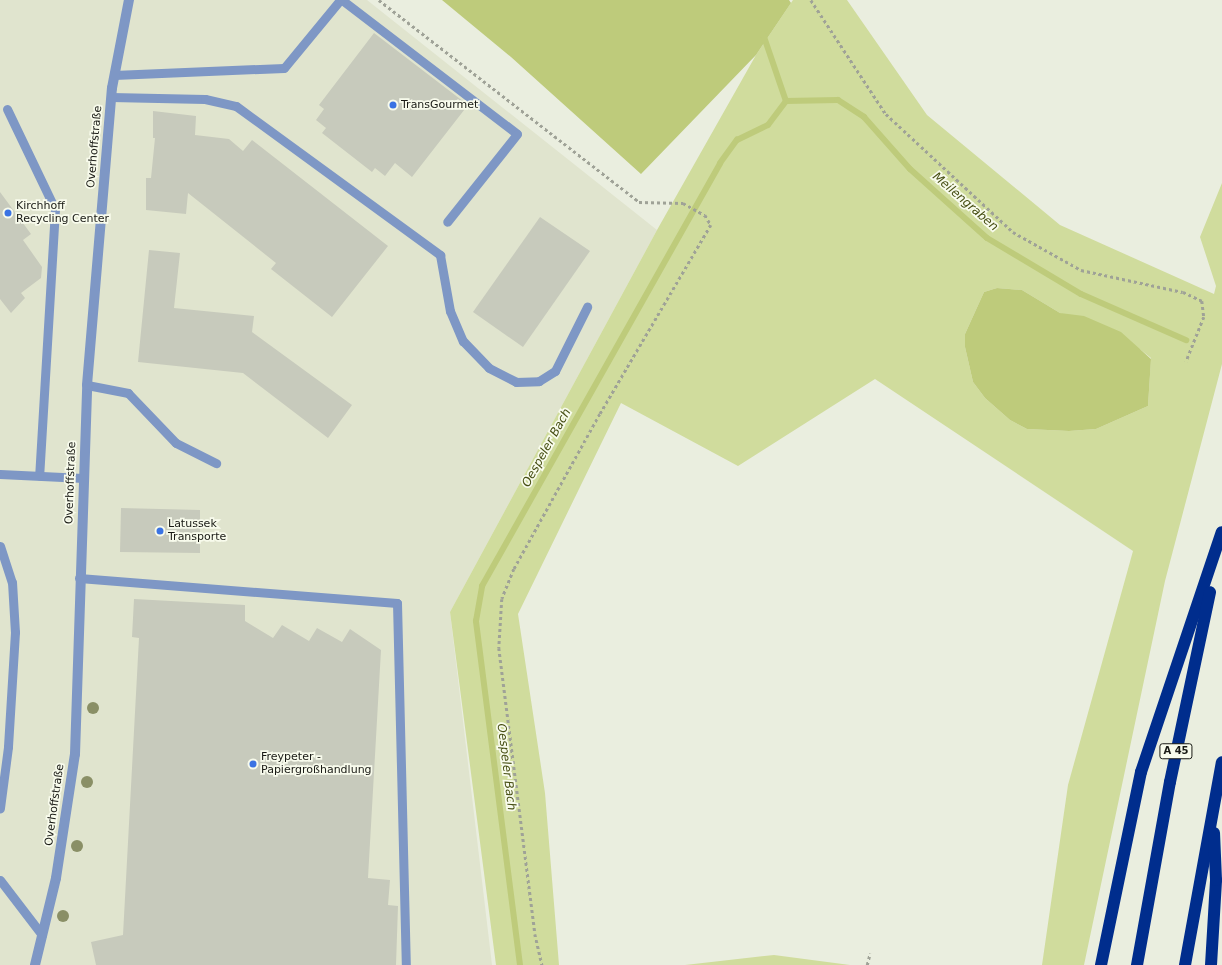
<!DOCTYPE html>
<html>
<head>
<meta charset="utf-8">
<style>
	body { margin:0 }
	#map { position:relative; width:1222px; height:965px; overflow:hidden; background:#eaeedf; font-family:"DejaVu Sans",sans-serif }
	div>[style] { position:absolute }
	.built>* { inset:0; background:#e0e4ce }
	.green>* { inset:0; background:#d0dc9d }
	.water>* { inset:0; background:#becb7b }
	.stream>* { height:6px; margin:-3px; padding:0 3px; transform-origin:3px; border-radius:3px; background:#becb7b }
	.building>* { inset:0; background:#c7cabc }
	.path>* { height:2.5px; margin-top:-1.25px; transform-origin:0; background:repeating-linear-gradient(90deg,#9fa297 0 3px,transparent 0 6px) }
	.lane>* { height:9px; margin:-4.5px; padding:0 4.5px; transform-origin:4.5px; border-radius:4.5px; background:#7e97c5 }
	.street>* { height:10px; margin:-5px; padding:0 5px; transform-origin:5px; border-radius:5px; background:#7e97c5 }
	.highway>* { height:12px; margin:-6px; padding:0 6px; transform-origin:6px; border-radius:6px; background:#002d8d }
	.trees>* { width:12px; height:12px; margin:-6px; border-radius:50%; background:#8a8f66 }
	.dots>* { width:11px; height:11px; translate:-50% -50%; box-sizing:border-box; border:2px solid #f8fbec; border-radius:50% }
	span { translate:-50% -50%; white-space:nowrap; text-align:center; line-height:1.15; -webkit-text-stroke:3.5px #f8fbec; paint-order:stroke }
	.shield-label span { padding:1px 3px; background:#f8fbec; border:1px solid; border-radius:3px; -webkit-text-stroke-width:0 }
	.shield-label { font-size:10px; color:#181914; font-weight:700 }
	.poi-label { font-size:11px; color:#181914 }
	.left { translate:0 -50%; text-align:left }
	.street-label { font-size:11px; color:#181914 }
	.water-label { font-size:12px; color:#474f14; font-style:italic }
</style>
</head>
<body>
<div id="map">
	<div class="built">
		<i style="clip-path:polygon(0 0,367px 0,657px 230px,450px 612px,492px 965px,0 965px)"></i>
	</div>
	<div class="green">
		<i style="clip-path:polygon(evenodd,793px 0,847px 0,927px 115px,1060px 225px,1214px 294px,1216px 286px,1200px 237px,1222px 183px,1222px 364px,1165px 581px,1084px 965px,1042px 965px,1068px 785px,1133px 551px,875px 379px,738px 466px,621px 403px,518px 614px,545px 793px,559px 965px,496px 965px,450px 612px,657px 230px,756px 55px,793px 0,997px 288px,1022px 290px,1060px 313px,1141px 350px,1151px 358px,1148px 406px,1096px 429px,1069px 431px,1027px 429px,1010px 420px,985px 398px,973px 382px,965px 347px,965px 334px,984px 292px,997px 288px)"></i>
		<i style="clip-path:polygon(774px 955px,850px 965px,685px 965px)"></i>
	</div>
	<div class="water">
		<i style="clip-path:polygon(442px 0,789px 0,791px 3px,756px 55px,641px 174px,511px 57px)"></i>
		<i style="clip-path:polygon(997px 288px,1022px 290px,1060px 313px,1084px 316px,1121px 332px,1151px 359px,1148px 406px,1096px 429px,1069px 431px,1027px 429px,1010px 420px,985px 398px,973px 382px,965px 347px,965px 334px,984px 292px)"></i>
	</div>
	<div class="stream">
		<i style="left:763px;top:34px;width:71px;rotate:71.1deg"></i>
		<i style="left:786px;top:101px;width:52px;rotate:-1.1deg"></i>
		<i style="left:838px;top:100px;width:31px;rotate:33deg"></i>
		<i style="left:864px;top:117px;width:69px;rotate:48.5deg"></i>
		<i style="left:910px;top:169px;width:103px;rotate:41.9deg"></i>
		<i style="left:987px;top:238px;width:109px;rotate:30.8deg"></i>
		<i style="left:1081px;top:294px;width:115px;rotate:23.7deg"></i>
		<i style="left:520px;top:965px;width:347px;rotate:-97.3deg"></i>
		<i style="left:476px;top:621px;width:36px;rotate:-80deg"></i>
		<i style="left:482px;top:586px;width:485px;rotate:-60.6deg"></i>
		<i style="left:720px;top:163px;width:29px;rotate:-54deg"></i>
		<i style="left:737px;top:140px;width:34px;rotate:-26deg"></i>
		<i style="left:768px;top:125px;width:30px;rotate:-53deg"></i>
	</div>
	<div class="building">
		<i style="clip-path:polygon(374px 33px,468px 105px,412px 177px,395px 163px,385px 176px,375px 168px,372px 172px,322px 133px,326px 128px,316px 120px,324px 109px,319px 105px)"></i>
		<i style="clip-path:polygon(153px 111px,196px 116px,195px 135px,229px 139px,243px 151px,252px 140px,388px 246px,332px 317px,271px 269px,276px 263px,188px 193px,186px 214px,146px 210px,146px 178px,151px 178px,155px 138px,153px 138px)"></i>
		<i style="clip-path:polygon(0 192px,31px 234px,23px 240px,42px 267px,41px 278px,21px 293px,25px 298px,11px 313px,0 299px)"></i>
		<i style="clip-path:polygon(540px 217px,590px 251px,523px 347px,473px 312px)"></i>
		<i style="clip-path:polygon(149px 250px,180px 253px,174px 308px,254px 316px,252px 332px,352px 405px,328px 438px,243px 373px,138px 362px)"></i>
		<i style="clip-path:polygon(121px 508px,200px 510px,200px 553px,120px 552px)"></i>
		<i style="clip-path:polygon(134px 599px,245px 605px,245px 621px,273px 638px,282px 625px,309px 641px,317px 628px,342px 642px,350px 629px,381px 650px,368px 878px,390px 880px,388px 905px,398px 906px,396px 965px,96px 965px,91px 942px,123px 935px,139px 638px,132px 637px)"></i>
	</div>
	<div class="path">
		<i style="left:379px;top:0;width:329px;rotate:37.8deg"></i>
		<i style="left:639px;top:202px;width:44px;rotate:1.3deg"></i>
		<i style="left:683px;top:203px;width:25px;rotate:29deg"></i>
		<i style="left:705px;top:215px;width:12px;rotate:59deg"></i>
		<i style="left:711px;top:225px;width:219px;rotate:120.4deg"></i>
		<i style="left:600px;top:414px;width:177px;rotate:119deg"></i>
		<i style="left:514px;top:569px;width:32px;rotate:112deg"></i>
		<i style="left:502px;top:599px;width:49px;rotate:93.5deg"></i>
		<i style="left:499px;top:648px;width:288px;rotate:82.8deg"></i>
		<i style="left:535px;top:934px;width:32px;rotate:77deg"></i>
		<i style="left:811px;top:0;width:136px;rotate:56.7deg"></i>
		<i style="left:886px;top:114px;width:173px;rotate:42.9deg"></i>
		<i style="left:1013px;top:232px;width:78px;rotate:29.2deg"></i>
		<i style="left:1081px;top:270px;width:104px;rotate:12.2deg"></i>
		<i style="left:1183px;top:292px;width:21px;rotate:25deg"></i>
		<i style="left:1202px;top:301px;width:16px;rotate:83deg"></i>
		<i style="left:1204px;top:317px;width:48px;rotate:111.8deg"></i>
		<i style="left:867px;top:965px;width:12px;rotate:-76deg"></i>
	</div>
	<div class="lane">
		<i style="left:342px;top:0;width:220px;rotate:37.4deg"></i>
		<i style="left:517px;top:134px;width:112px;rotate:128.5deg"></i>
		<i style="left:114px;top:75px;width:170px;rotate:-2.4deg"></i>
		<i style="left:284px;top:68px;width:88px;rotate:-50.5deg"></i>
		<i style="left:111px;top:97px;width:94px;rotate:1.2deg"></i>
		<i style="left:205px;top:99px;width:32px;rotate:13deg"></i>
		<i style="left:236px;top:106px;width:253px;rotate:36.1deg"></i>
		<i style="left:440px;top:255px;width:57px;rotate:79.9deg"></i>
		<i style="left:450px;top:311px;width:33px;rotate:67deg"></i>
		<i style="left:463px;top:341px;width:37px;rotate:46deg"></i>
		<i style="left:489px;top:368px;width:30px;rotate:27deg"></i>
		<i style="left:516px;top:382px;width:23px;rotate:-2deg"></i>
		<i style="left:539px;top:381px;width:19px;rotate:-32deg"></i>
		<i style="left:555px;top:371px;width:72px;rotate:-63.4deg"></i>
		<i style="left:7px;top:109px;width:111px;rotate:64.4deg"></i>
		<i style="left:55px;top:209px;width:267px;rotate:93.4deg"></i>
		<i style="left:87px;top:385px;width:42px;rotate:11deg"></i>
		<i style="left:128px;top:393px;width:69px;rotate:46.2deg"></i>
		<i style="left:176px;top:443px;width:45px;rotate:26.6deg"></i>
		<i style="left:0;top:474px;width:83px;rotate:2.8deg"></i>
		<i style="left:0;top:546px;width:38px;rotate:72deg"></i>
		<i style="left:12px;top:582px;width:50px;rotate:86.6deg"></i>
		<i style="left:15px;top:632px;width:115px;rotate:93.5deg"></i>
		<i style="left:8px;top:747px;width:62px;rotate:97.5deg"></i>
		<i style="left:79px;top:578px;width:319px;rotate:4.5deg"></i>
		<i style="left:397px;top:603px;width:362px;rotate:88.6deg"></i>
		<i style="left:0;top:880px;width:69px;rotate:52.6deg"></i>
	</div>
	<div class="street">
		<i style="left:35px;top:965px;width:89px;rotate:-76.4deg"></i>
		<i style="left:56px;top:878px;width:125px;rotate:-81.3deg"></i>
		<i style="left:75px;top:754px;width:369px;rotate:-88.1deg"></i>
		<i style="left:87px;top:385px;width:298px;rotate:-85.2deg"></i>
		<i style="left:112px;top:88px;width:90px;rotate:-79.1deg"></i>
	</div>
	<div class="highway">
		<i style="left:1101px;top:965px;width:197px;rotate:-78.3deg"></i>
		<i style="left:1141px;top:772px;width:253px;rotate:-71.4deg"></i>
		<i style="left:1137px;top:965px;width:186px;rotate:-79.8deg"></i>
		<i style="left:1170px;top:782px;width:194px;rotate:-78.1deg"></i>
		<i style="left:1185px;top:965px;width:206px;rotate:-79.7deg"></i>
		<i style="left:1211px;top:965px;width:85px;rotate:-86.6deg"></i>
		<i style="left:1216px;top:880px;width:47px;rotate:-92.4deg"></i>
	</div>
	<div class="trees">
		<i style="left:93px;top:708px"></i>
		<i style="left:87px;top:782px"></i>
		<i style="left:77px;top:846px"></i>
		<i style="left:63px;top:916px"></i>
	</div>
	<div class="dots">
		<i style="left:393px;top:105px;background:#3b73e3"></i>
		<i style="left:8px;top:213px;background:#3b73e3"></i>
		<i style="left:160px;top:531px;background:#3b73e3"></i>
		<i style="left:253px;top:764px;background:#3b73e3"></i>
	</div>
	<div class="shield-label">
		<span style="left:1176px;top:751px">A 45</span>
	</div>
	<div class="poi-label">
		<span class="left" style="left:401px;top:105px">TransGourmet</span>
		<span class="left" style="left:16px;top:213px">Kirchhoff<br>Recycling Center</span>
		<span class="left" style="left:168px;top:531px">Latussek<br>Transporte</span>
		<span class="left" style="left:261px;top:764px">Freypeter -<br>Papiergroßhandlung</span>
	</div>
	<div class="street-label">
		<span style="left:95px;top:147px;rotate:-85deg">Overhoffstraße</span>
		<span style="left:71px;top:483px;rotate:-88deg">Overhoffstraße</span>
		<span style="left:55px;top:805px;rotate:-82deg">Overhoffstraße</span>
	</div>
	<div class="water-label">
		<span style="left:965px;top:202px;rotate:41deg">Meilengraben</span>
		<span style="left:547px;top:448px;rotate:-61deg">Oespeler Bach</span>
		<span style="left:506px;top:767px;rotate:83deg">Oespeler Bach</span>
	</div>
</div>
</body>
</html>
